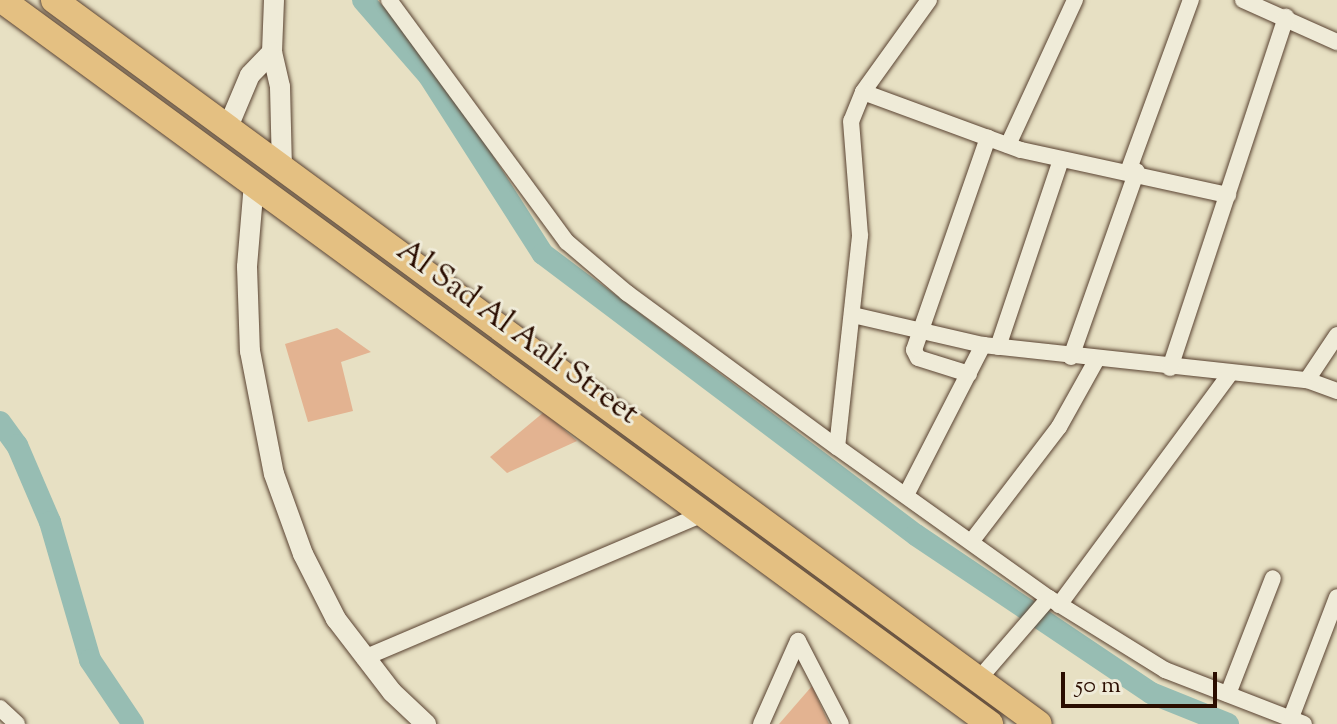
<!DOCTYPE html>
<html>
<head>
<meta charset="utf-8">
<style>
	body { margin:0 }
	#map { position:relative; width:1337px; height:724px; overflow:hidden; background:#e7e0c3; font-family:"Sorts Mill Goudy",serif }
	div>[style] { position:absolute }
	.canal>* { height:22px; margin:-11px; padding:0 11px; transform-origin:11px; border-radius:11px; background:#97bdb3 }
	.building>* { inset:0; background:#e3b391 }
	.roads { filter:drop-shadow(0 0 2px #594231) drop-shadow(0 0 2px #594231) }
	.minor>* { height:16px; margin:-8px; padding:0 8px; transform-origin:8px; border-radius:8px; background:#efebd8 }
	.tertiary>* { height:20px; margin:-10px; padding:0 10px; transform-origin:10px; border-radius:10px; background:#efebd8 }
	.primary>* { height:26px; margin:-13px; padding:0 13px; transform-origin:13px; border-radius:13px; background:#e4c082 }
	span { translate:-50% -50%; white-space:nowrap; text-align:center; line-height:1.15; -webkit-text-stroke:6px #efebd8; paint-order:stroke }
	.street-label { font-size:32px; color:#2a0d00 }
	.scale { position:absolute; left:1061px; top:672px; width:156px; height:36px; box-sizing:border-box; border:4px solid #2a0d00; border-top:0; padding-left:10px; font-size:24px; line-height:28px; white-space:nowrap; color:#2a0d00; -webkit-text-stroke:6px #efebd8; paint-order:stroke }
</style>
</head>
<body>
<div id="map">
	<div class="canal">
		<i style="left:363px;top:0;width:101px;rotate:49deg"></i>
		<i style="left:429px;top:76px;width:211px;rotate:57.4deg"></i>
		<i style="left:543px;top:254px;width:467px;rotate:37deg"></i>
		<i style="left:916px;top:535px;width:283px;rotate:33.9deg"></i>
		<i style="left:1151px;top:693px;width:83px;rotate:21.9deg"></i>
		<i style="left:0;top:422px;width:29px;rotate:54deg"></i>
		<i style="left:17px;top:445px;width:84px;rotate:66.8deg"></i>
		<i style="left:50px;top:522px;width:144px;rotate:73.8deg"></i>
		<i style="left:90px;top:660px;width:77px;rotate:56.1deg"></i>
	</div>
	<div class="building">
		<i style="clip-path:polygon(337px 328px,371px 352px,341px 362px,353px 411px,308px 422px,285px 344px)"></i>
		<i style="clip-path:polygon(544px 412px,577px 441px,507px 473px,490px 457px)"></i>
		<i style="clip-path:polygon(812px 686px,829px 724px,779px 724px)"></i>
	</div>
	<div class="roads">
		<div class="minor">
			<i style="left:389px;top:0;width:300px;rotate:53.7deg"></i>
			<i style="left:567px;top:242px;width:79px;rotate:40.4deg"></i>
			<i style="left:627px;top:293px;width:260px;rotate:36.3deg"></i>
			<i style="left:929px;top:0;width:113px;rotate:125.7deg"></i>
			<i style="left:863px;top:92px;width:31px;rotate:112deg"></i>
			<i style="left:851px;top:121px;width:115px;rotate:85.5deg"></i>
			<i style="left:860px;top:236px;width:212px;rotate:96.2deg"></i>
			<i style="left:837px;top:447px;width:260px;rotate:35.5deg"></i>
			<i style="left:1049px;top:598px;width:110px;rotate:130.9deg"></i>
			<i style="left:1243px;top:0;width:103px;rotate:24.1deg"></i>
			<i style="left:863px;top:92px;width:168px;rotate:20.2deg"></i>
			<i style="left:1021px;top:150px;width:212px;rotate:12.3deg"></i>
			<i style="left:1008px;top:145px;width:160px;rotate:-65.2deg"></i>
			<i style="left:1129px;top:169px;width:180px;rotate:-69.9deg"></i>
			<i style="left:853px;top:315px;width:133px;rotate:13deg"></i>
			<i style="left:983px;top:345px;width:326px;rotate:6.2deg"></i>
			<i style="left:1307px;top:380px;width:54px;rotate:-56.3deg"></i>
			<i style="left:998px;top:347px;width:197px;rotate:-71.4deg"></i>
			<i style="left:1071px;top:357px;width:197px;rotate:-70.5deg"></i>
			<i style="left:1170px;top:368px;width:370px;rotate:-71.7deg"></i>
			<i style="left:969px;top:374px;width:53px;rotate:-162.6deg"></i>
			<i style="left:918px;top:358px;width:9px;rotate:-117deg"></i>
			<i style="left:914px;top:350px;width:225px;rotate:-70.8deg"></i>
			<i style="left:1307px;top:380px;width:32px;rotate:20deg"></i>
			<i style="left:906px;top:495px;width:169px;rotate:-62.8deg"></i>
			<i style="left:971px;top:542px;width:145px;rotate:-52.6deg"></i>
			<i style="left:1059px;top:427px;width:78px;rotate:-60.8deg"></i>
			<i style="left:1049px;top:598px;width:137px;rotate:31.8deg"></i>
			<i style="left:1165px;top:670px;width:149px;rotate:21.2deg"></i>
			<i style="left:1059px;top:605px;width:286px;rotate:-53.5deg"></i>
			<i style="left:364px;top:658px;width:369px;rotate:-23deg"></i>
			<i style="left:1228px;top:694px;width:124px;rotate:-68.8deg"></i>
			<i style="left:0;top:708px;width:23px;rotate:43deg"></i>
			<i style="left:1292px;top:715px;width:126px;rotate:-69.1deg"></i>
			<i style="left:761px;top:724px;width:91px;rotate:-66deg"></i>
			<i style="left:798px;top:641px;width:93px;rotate:62.6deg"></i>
		</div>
		<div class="tertiary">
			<i style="left:274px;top:0;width:52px;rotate:92.2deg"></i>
			<i style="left:272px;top:52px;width:36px;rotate:77deg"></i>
			<i style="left:280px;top:87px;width:80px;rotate:88.6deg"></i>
			<i style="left:228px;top:127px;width:56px;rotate:-67.1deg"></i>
			<i style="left:250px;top:75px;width:32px;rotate:-46deg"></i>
			<i style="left:254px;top:183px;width:84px;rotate:94.8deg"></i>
			<i style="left:247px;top:267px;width:84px;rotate:88deg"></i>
			<i style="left:250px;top:351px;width:125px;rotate:79deg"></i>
			<i style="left:274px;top:474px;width:85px;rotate:70.1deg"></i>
			<i style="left:303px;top:554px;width:73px;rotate:63.1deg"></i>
			<i style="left:336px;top:619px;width:92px;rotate:52.5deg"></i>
			<i style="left:392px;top:692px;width:47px;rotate:43.3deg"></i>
		</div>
		<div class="primary">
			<i style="left:2px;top:0;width:1225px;rotate:36.23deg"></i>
			<i style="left:54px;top:0;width:1222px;rotate:36.32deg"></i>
		</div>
	</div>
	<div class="street-label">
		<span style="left:517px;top:333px;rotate:36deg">Al Sad Al Aali Street</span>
	</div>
	<div class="scale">50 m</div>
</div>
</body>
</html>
